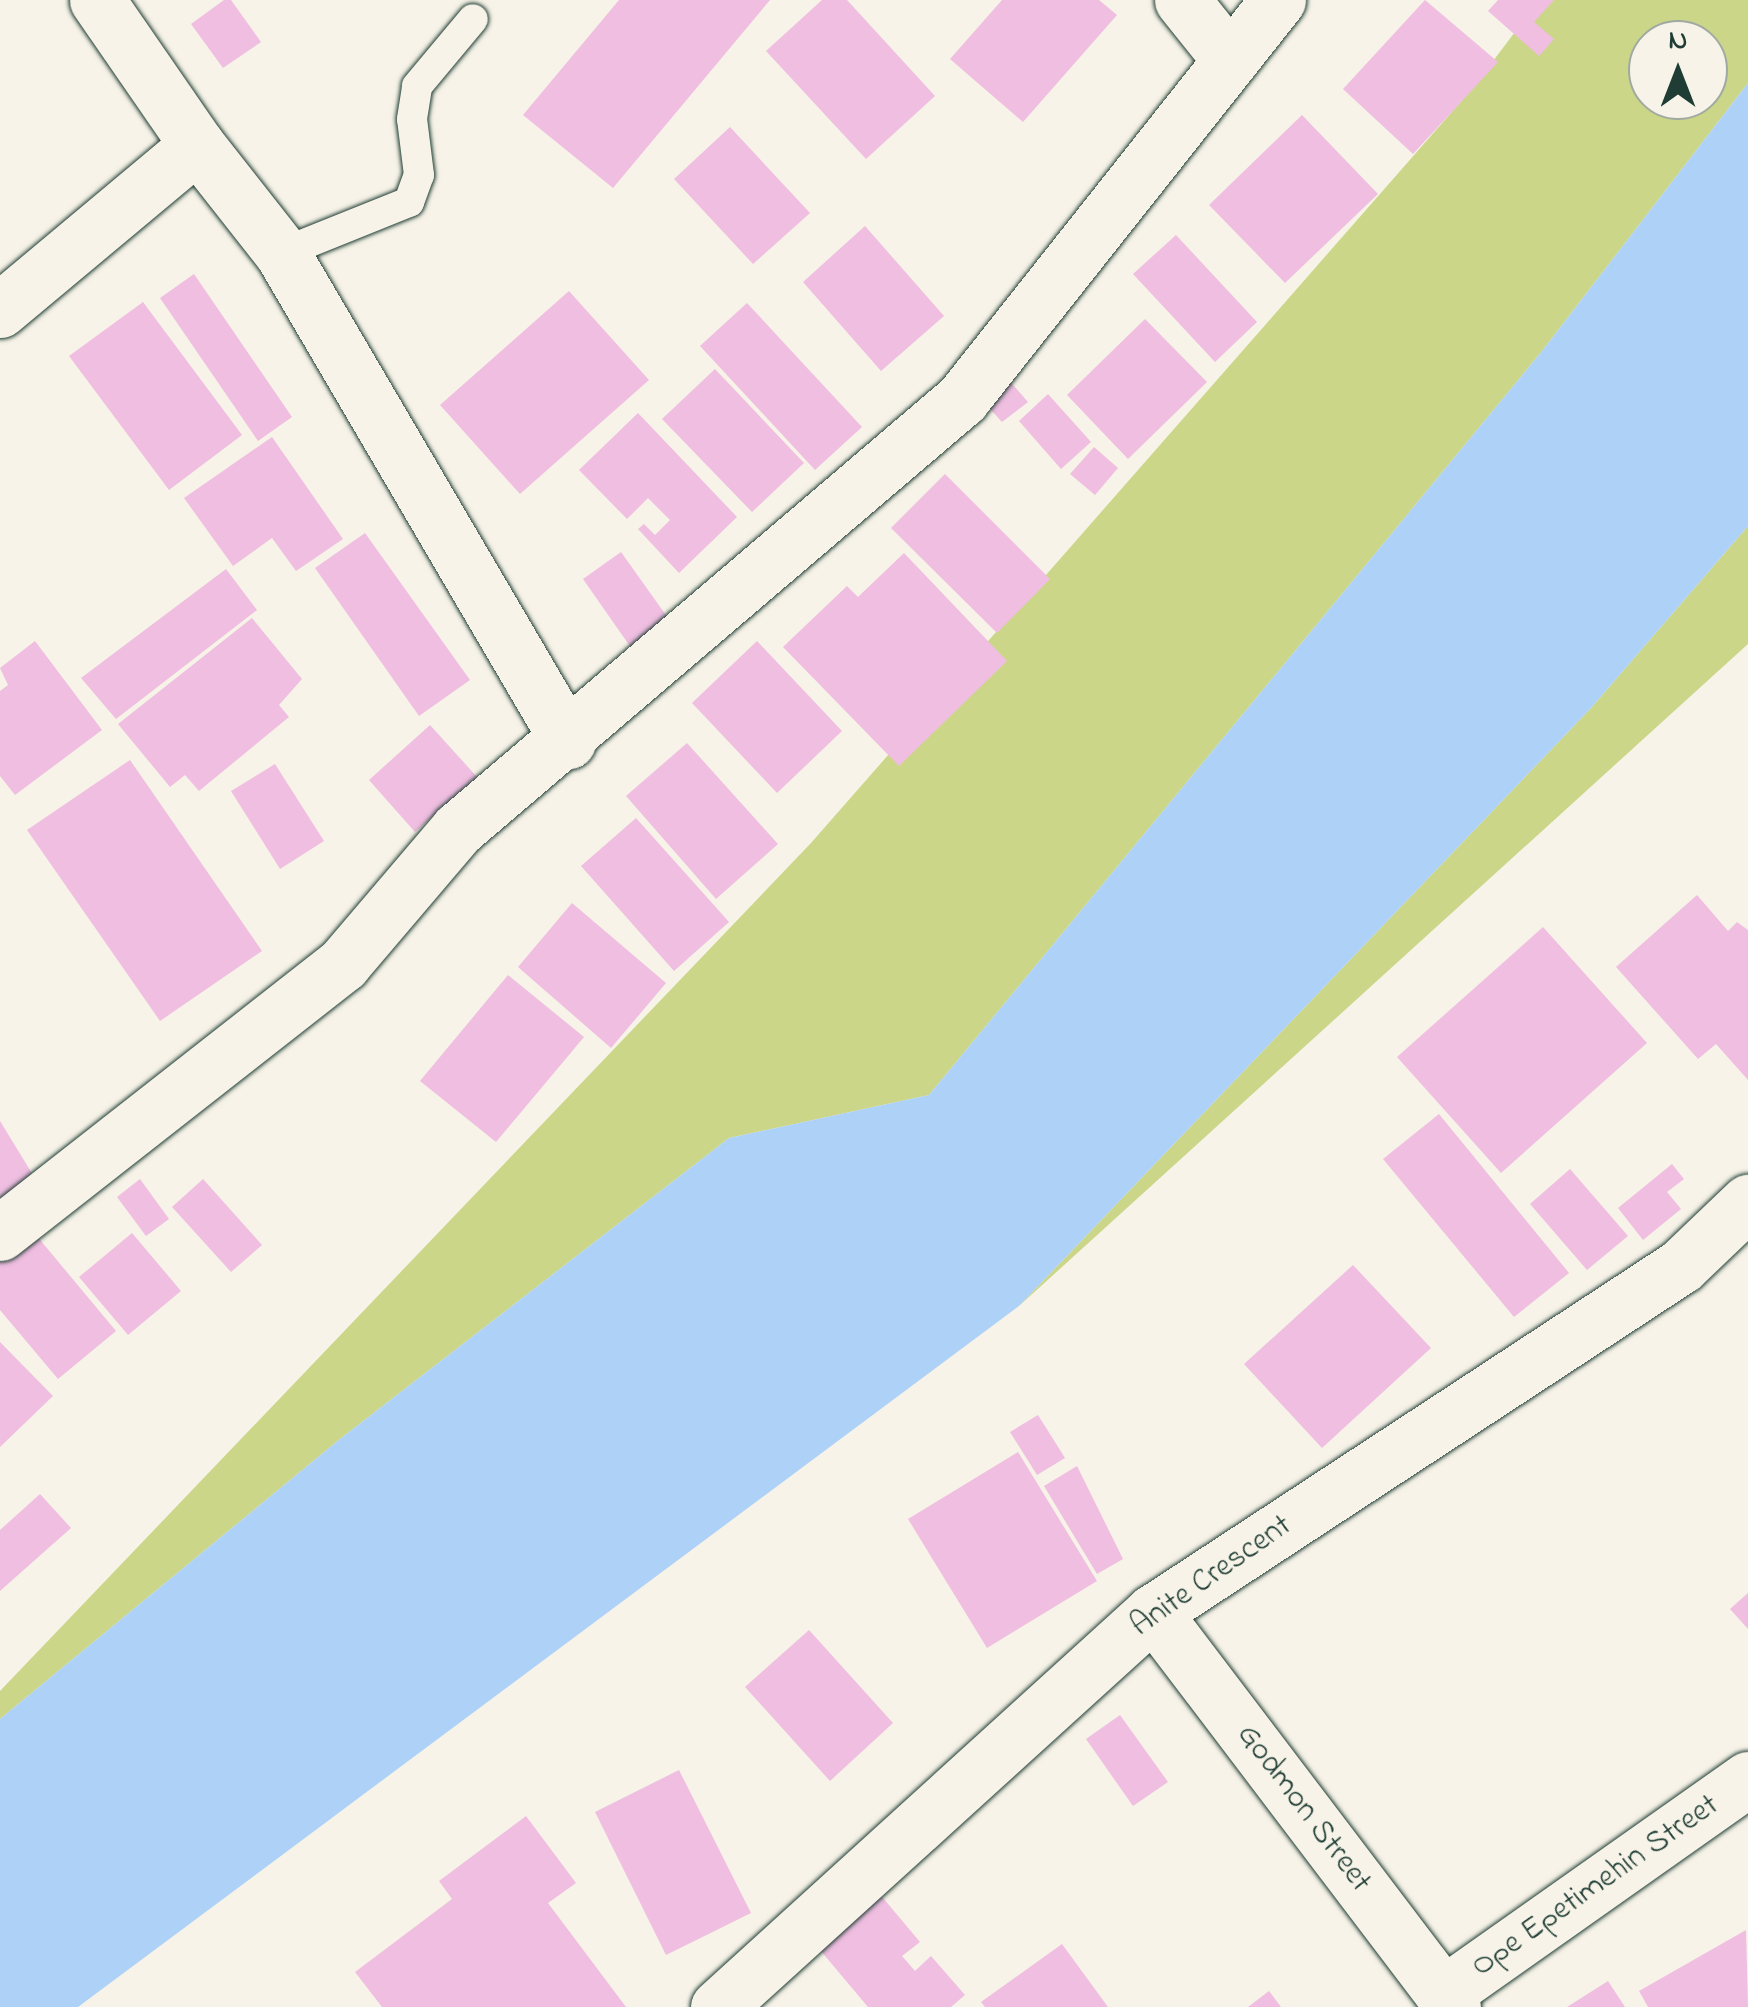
<!DOCTYPE html>
<html>
<head>
<meta charset="utf-8">
<style>
	body { margin:0 }
	#map { position:relative; width:1748px; height:2007px; overflow:hidden; background:#f7f3e8; font-family:"Indie Flower",sans-serif }
	div>[style] { position:absolute }
	.green>* { inset:0; background:#cbd689 }
	.water>* { inset:0; background:#aed2f7 }
	.building>* { inset:0; background:#efbee0 }
	.roads { filter:drop-shadow(0 0 2px #1f3d34) drop-shadow(0 0 2px #1f3d34) }
	.service>* { height:30px; margin:-15px; padding:0 15px; transform-origin:15px; border-radius:15px; background:#f7f3e8 }
	.minor>* { height:55px; margin:-27.5px; padding:0 27.5px; transform-origin:27.5px; border-radius:27.5px; background:#f7f3e8 }
	span { translate:-50% -50%; white-space:nowrap; text-align:center; line-height:1.15; -webkit-text-stroke:8px #f7f3e8; paint-order:stroke }
	.street-label { font-size:32px; color:#1f3d34 }
	.north { position:absolute; left:1628px; top:20px; width:100px; height:100px; box-sizing:border-box; background:#f7f3e8; border:2px solid #a1aaa0; border-radius:50%; rotate:0deg; font-size:28px; font-weight:700; line-height:40px; text-align:center; color:#1f3d34 }
	.north::after { content:''; display:block; margin:auto; width:35px; height:45px; background:#1f3d34; clip-path:polygon(50% 0,100% 100%,50% 72%,0 100%) }
</style>
</head>
<body>
<div id="map">
	<div class="green">
		<i style="clip-path:polygon(evenodd,1539px 0,1748px 0,1748px 83px,1542px 351px,929px 1095px,729px 1138px,340px 1439px,0 1719px,0 1691px,811px 843px,1472px 89px,1539px 0,1648px 40px,1708px 40px,1708px 100px,1648px 100px,1648px 40px)"></i>
		<i style="clip-path:polygon(1748px 526px,1748px 644px,1019px 1306px,1591px 708px)"></i>
	</div>
	<div class="water">
		<i style="clip-path:polygon(1748px 83px,1748px 526px,1591px 708px,1019px 1306px,78px 2007px,0 2007px,0 1719px,340px 1439px,729px 1138px,929px 1095px,1542px 351px)"></i>
	</div>
	<div class="building">
		<i style="clip-path:polygon(224px 0,231px 0,261px 42px,223px 68px,191px 24px)"></i>
		<i style="clip-path:polygon(619px 0,770px 0,613px 188px,523px 115px)"></i>
		<i style="clip-path:polygon(822px 0,847px 0,935px 96px,866px 159px,766px 51px)"></i>
		<i style="clip-path:polygon(1002px 0,1099px 0,1117px 15px,1023px 122px,950px 59px)"></i>
		<i style="clip-path:polygon(1425px 0,1498px 62px,1413px 154px,1343px 89px)"></i>
		<i style="clip-path:polygon(1498px 0,1554px 0,1534px 22px,1554px 39px,1539px 56px,1488px 11px)"></i>
		<i style="clip-path:polygon(1302px 115px,1378px 194px,1285px 283px,1209px 205px)"></i>
		<i style="clip-path:polygon(730px 127px,810px 213px,753px 264px,674px 179px)"></i>
		<i style="clip-path:polygon(865px 226px,944px 316px,881px 371px,803px 282px)"></i>
		<i style="clip-path:polygon(1176px 235px,1257px 322px,1215px 362px,1133px 274px)"></i>
		<i style="clip-path:polygon(194px 274px,292px 417px,258px 441px,160px 298px)"></i>
		<i style="clip-path:polygon(569px 291px,649px 380px,520px 494px,440px 405px)"></i>
		<i style="clip-path:polygon(143px 302px,242px 435px,169px 490px,69px 356px)"></i>
		<i style="clip-path:polygon(747px 303px,862px 427px,815px 470px,700px 346px)"></i>
		<i style="clip-path:polygon(1145px 319px,1207px 382px,1128px 459px,1067px 395px)"></i>
		<i style="clip-path:polygon(715px 369px,804px 463px,752px 512px,662px 419px)"></i>
		<i style="clip-path:polygon(1007px 378px,1028px 402px,1002px 422px,982px 400px)"></i>
		<i style="clip-path:polygon(1048px 394px,1091px 442px,1061px 469px,1019px 421px)"></i>
		<i style="clip-path:polygon(638px 413px,737px 517px,679px 573px,638px 529px,644px 524px,655px 535px,670px 520px,648px 498px,627px 519px,579px 470px)"></i>
		<i style="clip-path:polygon(272px 437px,343px 539px,296px 571px,272px 538px,233px 566px,184px 498px)"></i>
		<i style="clip-path:polygon(1094px 447px,1118px 468px,1095px 495px,1070px 474px)"></i>
		<i style="clip-path:polygon(945px 474px,1050px 579px,997px 633px,891px 528px)"></i>
		<i style="clip-path:polygon(365px 533px,470px 680px,419px 716px,315px 568px)"></i>
		<i style="clip-path:polygon(621px 552px,673px 625px,634px 652px,583px 579px)"></i>
		<i style="clip-path:polygon(904px 553px,1007px 661px,899px 766px,783px 647px,847px 586px,858px 597px)"></i>
		<i style="clip-path:polygon(226px 569px,257px 610px,116px 719px,81px 678px)"></i>
		<i style="clip-path:polygon(252px 618px,302px 679px,279px 705px,289px 717px,199px 791px,185px 775px,170px 787px,118px 724px)"></i>
		<i style="clip-path:polygon(35px 641px,102px 730px,15px 795px,0 776px,0 691px,8px 685px,0 668px)"></i>
		<i style="clip-path:polygon(757px 641px,842px 731px,777px 793px,692px 703px)"></i>
		<i style="clip-path:polygon(430px 725px,477px 777px,415px 832px,369px 780px)"></i>
		<i style="clip-path:polygon(687px 743px,778px 844px,716px 899px,626px 796px)"></i>
		<i style="clip-path:polygon(130px 760px,262px 951px,160px 1021px,27px 830px)"></i>
		<i style="clip-path:polygon(275px 764px,324px 841px,280px 869px,231px 791px)"></i>
		<i style="clip-path:polygon(636px 818px,729px 922px,674px 971px,581px 866px)"></i>
		<i style="clip-path:polygon(1697px 895px,1728px 931px,1737px 922px,1748px 930px,1748px 1080px,1716px 1044px,1698px 1059px,1616px 967px)"></i>
		<i style="clip-path:polygon(572px 903px,666px 983px,611px 1048px,518px 967px)"></i>
		<i style="clip-path:polygon(1543px 927px,1647px 1043px,1501px 1173px,1397px 1057px)"></i>
		<i style="clip-path:polygon(508px 975px,584px 1037px,496px 1142px,420px 1081px)"></i>
		<i style="clip-path:polygon(1439px 1114px,1569px 1273px,1514px 1317px,1383px 1159px)"></i>
		<i style="clip-path:polygon(0 1121px,36px 1180px,0 1202px)"></i>
		<i style="clip-path:polygon(1672px 1164px,1684px 1179px,1667px 1192px,1681px 1209px,1643px 1240px,1618px 1208px)"></i>
		<i style="clip-path:polygon(1570px 1169px,1628px 1236px,1587px 1270px,1530px 1204px)"></i>
		<i style="clip-path:polygon(140px 1179px,169px 1219px,146px 1236px,117px 1197px)"></i>
		<i style="clip-path:polygon(203px 1179px,262px 1245px,231px 1272px,172px 1207px)"></i>
		<i style="clip-path:polygon(26px 1223px,116px 1331px,58px 1379px,0 1310px,0 1244px)"></i>
		<i style="clip-path:polygon(132px 1233px,181px 1291px,128px 1335px,79px 1277px)"></i>
		<i style="clip-path:polygon(1353px 1265px,1431px 1348px,1322px 1448px,1244px 1364px)"></i>
		<i style="clip-path:polygon(0 1342px,53px 1396px,0 1447px)"></i>
		<i style="clip-path:polygon(1038px 1415px,1065px 1458px,1037px 1475px,1010px 1432px)"></i>
		<i style="clip-path:polygon(1018px 1452px,1097px 1581px,987px 1648px,908px 1519px)"></i>
		<i style="clip-path:polygon(1077px 1466px,1123px 1559px,1097px 1574px,1044px 1486px)"></i>
		<i style="clip-path:polygon(40px 1494px,71px 1528px,0 1591px,0 1530px)"></i>
		<i style="clip-path:polygon(1748px 1593px,1748px 1629px,1730px 1609px)"></i>
		<i style="clip-path:polygon(809px 1630px,893px 1723px,830px 1781px,745px 1687px)"></i>
		<i style="clip-path:polygon(1120px 1715px,1168px 1782px,1133px 1806px,1086px 1739px)"></i>
		<i style="clip-path:polygon(679px 1770px,751px 1913px,666px 1955px,595px 1812px)"></i>
		<i style="clip-path:polygon(526px 1816px,576px 1883px,548px 1903px,626px 2007px,382px 2007px,355px 1972px,452px 1899px,439px 1881px)"></i>
		<i style="clip-path:polygon(878px 1892px,920px 1942px,902px 1956px,915px 1971px,931px 1956px,965px 1995px,951px 2007px,868px 2007px,815px 1944px)"></i>
		<i style="clip-path:polygon(1746px 1930px,1748px 2007px,1648px 2007px,1639px 1991px)"></i>
		<i style="clip-path:polygon(1062px 1944px,1108px 2007px,985px 2007px,981px 2002px)"></i>
		<i style="clip-path:polygon(1608px 1981px,1625px 2007px,1567px 2007px)"></i>
		<i style="clip-path:polygon(1269px 1991px,1281px 2007px,1248px 2007px)"></i>
	</div>
	<div class="roads">
		<div class="service">
			<i style="left:282px;top:253px;width:137px;rotate:-21.9deg"></i>
			<i style="left:409px;top:202px;width:29px;rotate:-70deg"></i>
			<i style="left:419px;top:175px;width:56px;rotate:-97.1deg"></i>
			<i style="left:412px;top:119px;width:33px;rotate:-81deg"></i>
			<i style="left:417px;top:86px;width:87px;rotate:-50.1deg"></i>
		</div>
		<div class="minor">
			<i style="left:97px;top:0;width:176px;rotate:55.4deg"></i>
			<i style="left:197px;top:145px;width:137px;rotate:51.8deg"></i>
			<i style="left:282px;top:253px;width:566px;rotate:59.63deg"></i>
			<i style="left:1182px;top:0;width:77px;rotate:51.3deg"></i>
			<i style="left:0;top:310px;width:257px;rotate:-39.9deg"></i>
			<i style="left:0;top:1233px;width:436px;rotate:-38.1deg"></i>
			<i style="left:343px;top:964px;width:177px;rotate:-49.6deg"></i>
			<i style="left:458px;top:829px;width:663px;rotate:-40.47deg"></i>
			<i style="left:962px;top:399px;width:509px;rotate:-51.62deg"></i>
			<i style="left:1153px;top:1612px;width:496px;rotate:52.8deg"></i>
			<i style="left:1443px;top:1994px;width:373px;rotate:-35.2deg"></i>
			<i style="left:718px;top:2007px;width:588px;rotate:-42.24deg"></i>
			<i style="left:1153px;top:1612px;width:631px;rotate:-33.24deg"></i>
			<i style="left:1681px;top:1266px;width:93px;rotate:-43.7deg"></i>
		</div>
	</div>
	<div class="street-label">
		<span style="left:1212px;top:1577px;rotate:-35deg">Anite Crescent</span>
		<span style="left:1303px;top:1809px;rotate:53deg">Godmon Street</span>
		<span style="left:1596px;top:1887px;rotate:-35deg">Ope Epetimehin Street</span>
	</div>
	<div class="north">N</div>
</div>
</body>
</html>
